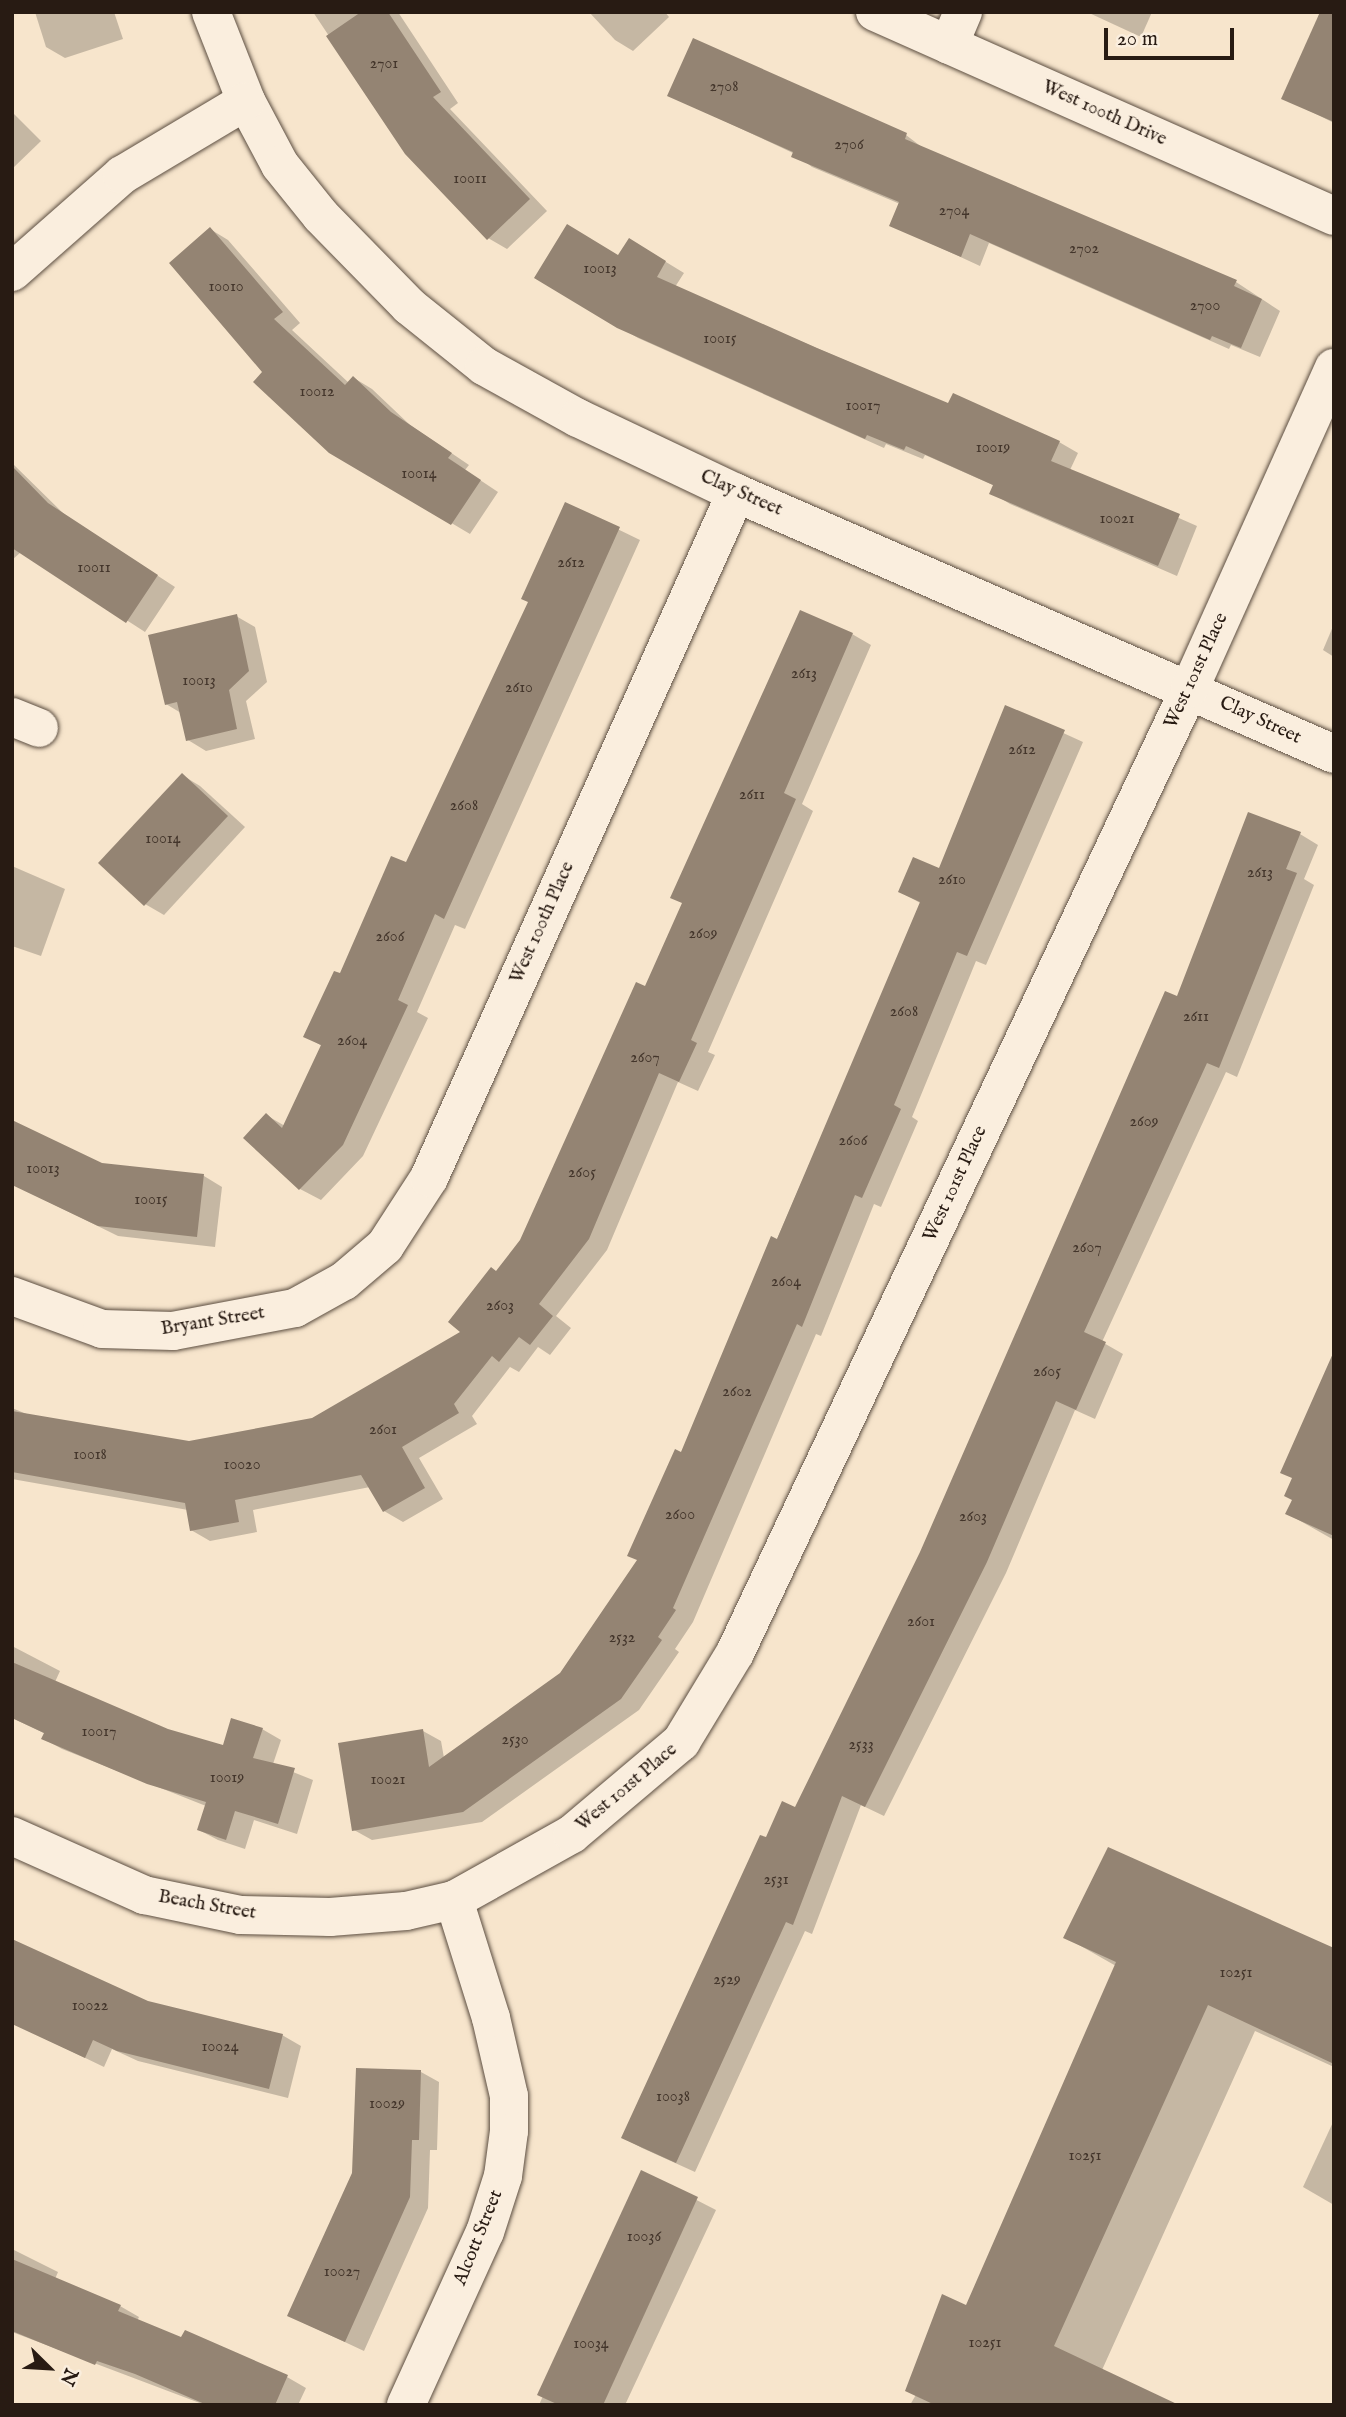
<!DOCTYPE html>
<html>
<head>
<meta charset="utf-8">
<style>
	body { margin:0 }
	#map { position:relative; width:1346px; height:2417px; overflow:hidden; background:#f7e5cc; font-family:"IM FELL English",serif }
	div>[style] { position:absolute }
	.shadow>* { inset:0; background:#0003 }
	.building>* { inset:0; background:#948473 }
	.roads { filter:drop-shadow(0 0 2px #5c4e41) drop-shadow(0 0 2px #5c4e41) }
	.minor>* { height:38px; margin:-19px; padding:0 19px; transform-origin:19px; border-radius:19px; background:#faeede }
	span { translate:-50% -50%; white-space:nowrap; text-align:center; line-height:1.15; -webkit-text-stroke:5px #faeede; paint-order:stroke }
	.number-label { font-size:16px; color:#43352b }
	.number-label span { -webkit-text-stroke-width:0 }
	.street-label { font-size:19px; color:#281b13 }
	.frame { position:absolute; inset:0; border:14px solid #281b13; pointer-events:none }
	.north { position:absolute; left:14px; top:2333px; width:70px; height:70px; -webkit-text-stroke:5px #faeede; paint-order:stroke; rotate:114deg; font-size:19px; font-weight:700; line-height:28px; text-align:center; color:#281b13 }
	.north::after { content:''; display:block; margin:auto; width:24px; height:32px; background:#281b13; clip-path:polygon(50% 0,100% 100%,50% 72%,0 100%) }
	.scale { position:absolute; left:1104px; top:28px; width:130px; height:32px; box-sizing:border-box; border:4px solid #281b13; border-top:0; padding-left:9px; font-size:21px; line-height:24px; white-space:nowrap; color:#281b13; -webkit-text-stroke:5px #faeede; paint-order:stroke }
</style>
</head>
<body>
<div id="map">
	<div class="shadow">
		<i style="clip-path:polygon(35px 12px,114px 12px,123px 39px,65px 58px,46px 47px)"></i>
		<i style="clip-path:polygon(313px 12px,398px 12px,458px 103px,450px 109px,547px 211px,507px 249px,488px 238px,407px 153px)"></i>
		<i style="clip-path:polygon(589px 12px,665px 12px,669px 17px,633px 51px,615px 40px)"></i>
		<i style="clip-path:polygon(1087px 12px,1152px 12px,1141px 37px)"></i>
		<i style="clip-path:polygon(1334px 12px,1334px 123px,1284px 98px)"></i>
		<i style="clip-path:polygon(669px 95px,906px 135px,923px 148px,1236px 282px,1280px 311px,1260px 357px,1231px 345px,1229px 349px,989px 243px,980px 266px,891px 225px,900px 204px,812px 167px,795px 154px)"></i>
		<i style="clip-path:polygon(12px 112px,41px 141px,12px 169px)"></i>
		<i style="clip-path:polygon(210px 229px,228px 240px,300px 323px,292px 330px,349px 383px,354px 378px,372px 389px,410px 425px,469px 465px,465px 470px,498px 492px,470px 534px,330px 451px,265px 372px)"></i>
		<i style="clip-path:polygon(630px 240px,684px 273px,675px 287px,949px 405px,1059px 442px,1078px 453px,1070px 470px,1197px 526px,1177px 576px,1010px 504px,992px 493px,995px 486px,925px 455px,923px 459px,886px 444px,884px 448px,638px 338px,537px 277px,619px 257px)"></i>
		<i style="clip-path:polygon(12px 463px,66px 516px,175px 587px,145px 632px,21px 552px,12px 560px)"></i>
		<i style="clip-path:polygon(566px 504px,640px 540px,465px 929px,455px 925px,417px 1012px,428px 1018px,363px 1156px,321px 1200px,300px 1189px,266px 1115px,285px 1126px,322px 1046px,305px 1036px,407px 864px,530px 602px)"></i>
		<i style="clip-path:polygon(236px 616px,255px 627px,267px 682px,246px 701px,255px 739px,206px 751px,188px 740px,181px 713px,166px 704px)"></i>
		<i style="clip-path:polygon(1334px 624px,1334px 657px,1323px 650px)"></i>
		<i style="clip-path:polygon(852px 634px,871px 645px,802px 804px,813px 811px,708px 1052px,715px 1055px,698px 1091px,678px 1082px,607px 1250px,556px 1316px,571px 1328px,550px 1355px,538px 1347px,519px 1372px,510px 1367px,472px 1416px,477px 1424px,419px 1458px,443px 1499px,403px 1522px,384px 1511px,370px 1487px,253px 1510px,257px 1532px,210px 1541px,191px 1530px,188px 1510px,12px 1479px,12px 1408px,29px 1415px,189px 1443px,313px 1419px,463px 1332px,521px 1241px,646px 988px)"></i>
		<i style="clip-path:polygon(1006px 707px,1083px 742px,986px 965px,976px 961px,912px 1117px,918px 1121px,881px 1207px,874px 1204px,821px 1336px,816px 1334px,693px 1622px,675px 1649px,679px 1652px,639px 1710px,482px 1822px,372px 1840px,354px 1830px,423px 1731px,441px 1741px,444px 1758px,561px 1674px,638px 1560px,922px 904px,900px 892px,940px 871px)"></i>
		<i style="clip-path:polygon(182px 775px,200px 786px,245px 827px,164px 915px,145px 904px)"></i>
		<i style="clip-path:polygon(1300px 834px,1318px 845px,1304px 879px,1314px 885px,1237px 1077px,1226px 1072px,1102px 1342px,1123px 1354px,1095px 1419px,1075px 1410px,1006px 1573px,884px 1816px,861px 1805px,812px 1934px,805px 1931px,695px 2172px,642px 2148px,623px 2138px,767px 1840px,796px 1809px,922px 1553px,1178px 998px)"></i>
		<i style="clip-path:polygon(12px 866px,65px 889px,41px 956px,12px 946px)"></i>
		<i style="clip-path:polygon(102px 1164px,204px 1176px,222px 1187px,215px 1247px,118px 1236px,12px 1184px)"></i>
		<i style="clip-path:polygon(1334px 1355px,1334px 1540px,1288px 1514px)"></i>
		<i style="clip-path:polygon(12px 1646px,60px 1671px,55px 1682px,168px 1730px,224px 1748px,262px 1729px,281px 1740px,273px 1764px,313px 1780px,297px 1834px,254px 1820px,245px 1849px,218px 1840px,199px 1830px,206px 1806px,62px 1749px,44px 1739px,46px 1734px,12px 1718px)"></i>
		<i style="clip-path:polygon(1065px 1937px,1334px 1950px,1334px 2067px,1255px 2031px,1102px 2370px,1174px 2405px,910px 2405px,967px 2307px,1116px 1966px)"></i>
		<i style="clip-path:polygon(147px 2003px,282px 2035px,301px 2046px,288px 2098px,138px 2061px,112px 2049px,104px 2067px,19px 2026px)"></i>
		<i style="clip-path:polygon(421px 2072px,439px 2082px,437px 2150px,430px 2150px,428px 2208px,364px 2351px,289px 2316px)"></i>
		<i style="clip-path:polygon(1334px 2120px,1334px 2205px,1303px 2187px)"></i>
		<i style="clip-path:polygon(642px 2172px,716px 2210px,625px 2405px,539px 2405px)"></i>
		<i style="clip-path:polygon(12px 2249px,58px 2272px,55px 2279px,120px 2306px,139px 2317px,137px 2321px,182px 2340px,185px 2332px,287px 2377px,306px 2388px,298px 2405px,205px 2405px,12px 2332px)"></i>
	</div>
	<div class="building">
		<i style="clip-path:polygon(361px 12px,388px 12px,441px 92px,433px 97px,530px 199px,487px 240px,405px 154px,326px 36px)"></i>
		<i style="clip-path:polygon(1320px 12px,1334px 12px,1334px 122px,1281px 99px)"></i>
		<i style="clip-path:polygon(693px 38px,907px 133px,905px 139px,1237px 280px,1234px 286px,1262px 299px,1241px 348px,1212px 336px,1210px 340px,970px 234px,961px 257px,889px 226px,899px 202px,791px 157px,793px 152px,667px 96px)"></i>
		<i style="clip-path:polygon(567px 224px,618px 255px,629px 238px,666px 261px,657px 277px,817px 348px,948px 403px,953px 393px,1060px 441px,1051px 461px,1180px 514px,1158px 566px,989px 494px,993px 485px,906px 446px,904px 450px,867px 435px,865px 439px,617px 328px,534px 278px)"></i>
		<i style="clip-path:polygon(210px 227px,283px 312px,274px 319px,345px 385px,353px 376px,391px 412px,452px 453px,448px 458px,481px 480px,451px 525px,329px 453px,253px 382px,262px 372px,169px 263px)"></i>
		<i style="clip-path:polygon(12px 466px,48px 503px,158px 575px,126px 623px,12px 548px)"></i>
		<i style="clip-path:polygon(565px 502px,620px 527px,444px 919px,435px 914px,398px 1000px,408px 1005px,343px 1145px,299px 1190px,243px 1138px,266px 1113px,282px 1128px,321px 1045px,303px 1037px,334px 971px,340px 973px,391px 856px,406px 862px,528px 602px,521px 599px)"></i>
		<i style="clip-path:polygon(800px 610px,853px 633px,784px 793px,796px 799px,691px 1040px,697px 1043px,679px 1082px,659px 1073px,589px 1239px,539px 1304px,553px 1316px,530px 1345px,519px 1337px,499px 1362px,492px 1356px,454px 1404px,459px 1413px,402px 1447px,425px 1488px,383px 1512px,361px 1475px,235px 1500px,239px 1522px,190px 1531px,185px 1503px,12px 1472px,12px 1411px,189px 1441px,312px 1418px,460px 1332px,448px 1322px,491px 1267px,496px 1271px,520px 1240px,636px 982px,645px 986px,682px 903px,670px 898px)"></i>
		<i style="clip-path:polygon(237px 614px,249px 671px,229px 690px,237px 729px,186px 741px,177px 702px,165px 705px,148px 635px)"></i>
		<i style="clip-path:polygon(1005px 705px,1065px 730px,967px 956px,957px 952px,894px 1105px,901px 1109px,862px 1198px,855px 1195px,802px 1327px,797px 1324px,673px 1608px,676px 1610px,658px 1637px,662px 1640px,621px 1699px,463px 1812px,352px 1831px,338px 1743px,423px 1729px,429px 1767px,560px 1673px,637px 1560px,627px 1556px,675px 1449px,681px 1452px,771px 1236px,777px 1239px,920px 902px,898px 892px,913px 857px,939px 868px)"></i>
		<i style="clip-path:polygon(182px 773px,228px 816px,144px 906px,98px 863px)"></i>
		<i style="clip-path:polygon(1248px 812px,1301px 832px,1286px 869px,1297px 873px,1219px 1068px,1207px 1063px,1084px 1332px,1106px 1342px,1076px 1410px,1056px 1401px,987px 1562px,865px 1807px,842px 1796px,793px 1925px,786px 1922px,676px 2163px,621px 2138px,760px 1835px,766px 1837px,782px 1801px,795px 1807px,920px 1552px,1165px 991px,1177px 996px)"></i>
		<i style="clip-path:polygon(12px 1120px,102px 1163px,204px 1174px,197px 1237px,98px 1226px,12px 1185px)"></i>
		<i style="clip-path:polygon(1334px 1351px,1334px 1536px,1285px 1514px,1292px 1500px,1284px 1496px,1292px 1478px,1280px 1473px)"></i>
		<i style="clip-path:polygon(12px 1662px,168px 1729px,223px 1745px,231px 1718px,263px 1728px,253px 1758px,295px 1768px,278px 1824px,235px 1811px,226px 1840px,197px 1830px,206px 1802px,147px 1784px,41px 1739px,44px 1733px,12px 1718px)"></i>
		<i style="clip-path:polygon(1108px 1847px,1334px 1948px,1334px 2064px,1208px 2005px,1054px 2346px,1179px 2405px,935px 2405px,905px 2391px,942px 2294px,966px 2305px,1116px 1962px,1063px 1938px)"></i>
		<i style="clip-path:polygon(12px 1939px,148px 2001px,283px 2034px,269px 2089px,117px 2051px,93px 2040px,85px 2058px,12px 2024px)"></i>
		<i style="clip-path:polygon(356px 2068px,421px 2070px,419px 2140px,412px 2140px,410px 2197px,345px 2342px,287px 2316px,352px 2173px)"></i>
		<i style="clip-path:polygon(641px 2170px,698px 2197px,603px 2405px,559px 2405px,537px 2395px)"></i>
		<i style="clip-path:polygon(12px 2259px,121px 2305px,118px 2311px,181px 2337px,185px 2330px,288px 2375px,275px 2405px,207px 2405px,135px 2374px,97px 2361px,95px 2365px,12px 2331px)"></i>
	</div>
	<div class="roads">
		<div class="minor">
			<i style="left:211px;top:12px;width:96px;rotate:68.5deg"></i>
			<i style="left:246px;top:101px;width:72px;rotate:62deg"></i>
			<i style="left:280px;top:165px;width:65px;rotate:51.2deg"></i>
			<i style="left:321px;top:216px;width:126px;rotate:45.6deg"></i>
			<i style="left:409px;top:306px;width:96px;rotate:38.7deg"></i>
			<i style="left:484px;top:366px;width:107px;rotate:29deg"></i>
			<i style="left:578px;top:418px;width:175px;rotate:25.4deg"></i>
			<i style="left:736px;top:493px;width:652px;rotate:23.58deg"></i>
			<i style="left:875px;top:12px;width:502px;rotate:23.96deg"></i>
			<i style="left:949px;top:45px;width:36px;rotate:-67deg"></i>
			<i style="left:12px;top:272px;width:147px;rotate:-41.4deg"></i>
			<i style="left:122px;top:175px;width:144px;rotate:-30.8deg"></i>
			<i style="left:12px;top:717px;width:29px;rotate:22deg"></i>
			<i style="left:12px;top:1296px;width:96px;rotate:20.1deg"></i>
			<i style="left:102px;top:1329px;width:71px;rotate:1.6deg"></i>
			<i style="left:173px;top:1331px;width:124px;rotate:-10.7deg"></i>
			<i style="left:295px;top:1308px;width:56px;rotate:-28.9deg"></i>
			<i style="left:344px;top:1281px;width:54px;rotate:-40.5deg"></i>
			<i style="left:385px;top:1246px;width:81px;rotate:-57.1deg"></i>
			<i style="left:429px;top:1178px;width:751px;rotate:-65.86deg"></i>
			<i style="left:12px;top:1836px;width:145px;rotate:24.1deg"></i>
			<i style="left:144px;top:1895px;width:99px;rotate:11.7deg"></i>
			<i style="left:241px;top:1915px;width:89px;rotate:1.3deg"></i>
			<i style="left:330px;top:1917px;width:76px;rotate:-4.5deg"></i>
			<i style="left:406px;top:1911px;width:49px;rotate:-12.9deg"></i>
			<i style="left:454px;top:1900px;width:135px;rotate:-29.2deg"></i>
			<i style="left:572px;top:1834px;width:143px;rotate:-40.2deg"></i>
			<i style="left:681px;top:1742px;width:104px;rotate:-58.8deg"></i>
			<i style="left:735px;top:1653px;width:1067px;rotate:-64.76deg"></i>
			<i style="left:1190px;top:688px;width:351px;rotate:-65.8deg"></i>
			<i style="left:406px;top:2405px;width:190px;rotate:-65.5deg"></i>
			<i style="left:485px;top:2232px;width:59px;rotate:-72.2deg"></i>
			<i style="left:503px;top:2176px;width:45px;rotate:-82.4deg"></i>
			<i style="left:509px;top:2131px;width:35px;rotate:-90deg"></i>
			<i style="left:509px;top:2096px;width:80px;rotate:-103deg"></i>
			<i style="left:491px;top:2018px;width:124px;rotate:-107.4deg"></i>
		</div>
	</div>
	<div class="number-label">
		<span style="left:384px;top:64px">2701</span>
		<span style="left:724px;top:87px">2708</span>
		<span style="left:849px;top:145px">2706</span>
		<span style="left:470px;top:179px">10011</span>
		<span style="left:954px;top:211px">2704</span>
		<span style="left:1084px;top:249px">2702</span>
		<span style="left:600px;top:269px">10013</span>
		<span style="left:226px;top:287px">10010</span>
		<span style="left:1205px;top:306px">2700</span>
		<span style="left:720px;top:339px">10015</span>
		<span style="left:317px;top:392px">10012</span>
		<span style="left:863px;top:406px">10017</span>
		<span style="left:993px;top:448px">10019</span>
		<span style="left:419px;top:474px">10014</span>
		<span style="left:1117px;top:519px">10021</span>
		<span style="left:571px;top:563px">2612</span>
		<span style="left:94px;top:568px">10011</span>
		<span style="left:804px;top:674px">2613</span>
		<span style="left:199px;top:681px">10013</span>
		<span style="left:519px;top:688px">2610</span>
		<span style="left:1022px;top:750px">2612</span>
		<span style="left:752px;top:795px">2611</span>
		<span style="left:464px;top:806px">2608</span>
		<span style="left:163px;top:839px">10014</span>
		<span style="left:1260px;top:873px">2613</span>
		<span style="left:952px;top:880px">2610</span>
		<span style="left:703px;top:934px">2609</span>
		<span style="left:390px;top:937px">2606</span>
		<span style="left:904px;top:1012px">2608</span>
		<span style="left:1196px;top:1017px">2611</span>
		<span style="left:352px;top:1041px">2604</span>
		<span style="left:645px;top:1058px">2607</span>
		<span style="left:1144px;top:1122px">2609</span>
		<span style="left:853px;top:1141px">2606</span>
		<span style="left:43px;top:1169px">10013</span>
		<span style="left:582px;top:1173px">2605</span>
		<span style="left:151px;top:1200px">10015</span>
		<span style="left:1087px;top:1248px">2607</span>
		<span style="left:786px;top:1282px">2604</span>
		<span style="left:500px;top:1306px">2603</span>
		<span style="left:1047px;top:1372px">2605</span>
		<span style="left:737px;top:1392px">2602</span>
		<span style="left:383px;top:1430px">2601</span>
		<span style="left:90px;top:1455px">10018</span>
		<span style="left:242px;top:1465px">10020</span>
		<span style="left:680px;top:1515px">2600</span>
		<span style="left:973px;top:1517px">2603</span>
		<span style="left:921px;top:1622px">2601</span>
		<span style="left:622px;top:1638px">2532</span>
		<span style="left:99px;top:1732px">10017</span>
		<span style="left:515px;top:1740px">2530</span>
		<span style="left:861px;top:1745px">2533</span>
		<span style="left:227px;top:1778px">10019</span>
		<span style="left:388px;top:1780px">10021</span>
		<span style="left:776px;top:1880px">2531</span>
		<span style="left:1236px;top:1973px">10251</span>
		<span style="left:727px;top:1980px">2529</span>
		<span style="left:90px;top:2006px">10022</span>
		<span style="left:220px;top:2047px">10024</span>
		<span style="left:673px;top:2097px">10038</span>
		<span style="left:387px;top:2104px">10029</span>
		<span style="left:1085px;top:2156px">10251</span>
		<span style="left:644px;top:2237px">10036</span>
		<span style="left:342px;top:2272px">10027</span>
		<span style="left:985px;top:2343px">10251</span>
		<span style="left:591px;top:2344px">10034</span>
	</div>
	<div class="street-label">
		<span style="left:1104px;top:114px;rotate:24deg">West 100th Drive</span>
		<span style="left:741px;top:494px;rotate:24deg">Clay Street</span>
		<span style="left:1197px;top:671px;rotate:-65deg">West 101st Place</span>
		<span style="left:1260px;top:721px;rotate:25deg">Clay Street</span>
		<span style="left:543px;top:923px;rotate:-66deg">West 100th Place</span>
		<span style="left:956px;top:1184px;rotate:-65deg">West 101st Place</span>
		<span style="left:213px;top:1322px;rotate:-9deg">Bryant Street</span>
		<span style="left:627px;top:1788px;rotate:-40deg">West 101st Place</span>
		<span style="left:207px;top:1906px;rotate:10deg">Beach Street</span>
		<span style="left:479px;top:2238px;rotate:-68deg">Alcott Street</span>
	</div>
	<div class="frame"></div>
	<div class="north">N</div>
	<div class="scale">20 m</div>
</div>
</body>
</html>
